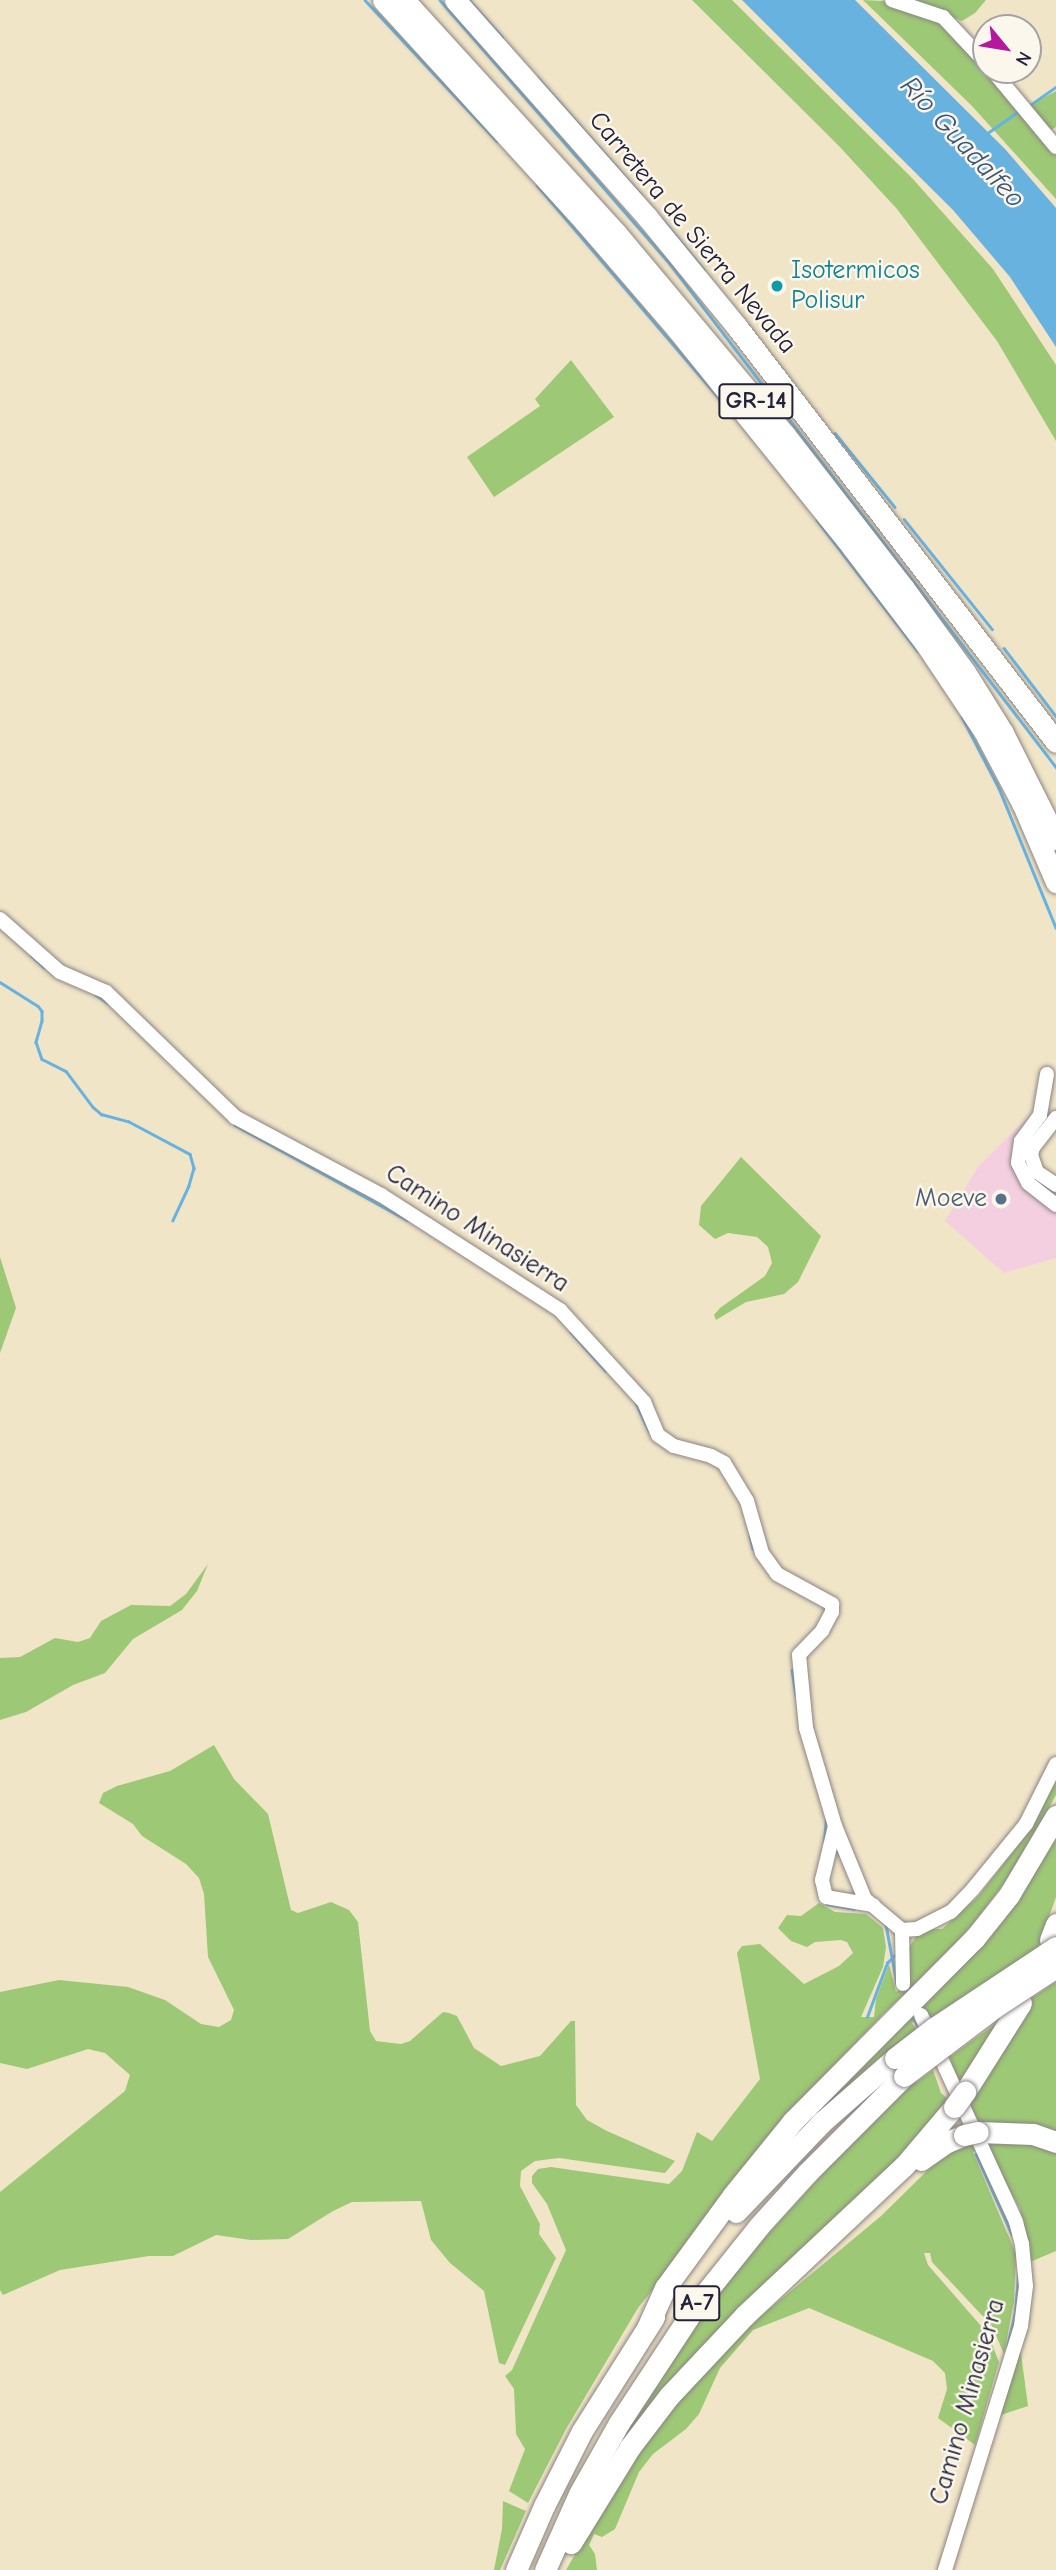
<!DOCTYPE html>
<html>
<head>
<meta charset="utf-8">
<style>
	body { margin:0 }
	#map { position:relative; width:1056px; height:2570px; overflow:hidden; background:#f1e5c8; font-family:"Comic Neue",sans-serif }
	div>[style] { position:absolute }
	.built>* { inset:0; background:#f3cfe0 }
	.green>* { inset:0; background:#9dc875 }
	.water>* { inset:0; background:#68b2e0 }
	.stream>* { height:2.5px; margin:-1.25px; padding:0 1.25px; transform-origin:1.25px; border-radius:1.25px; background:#68b2e0 }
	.roads { filter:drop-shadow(0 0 2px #8a8482) drop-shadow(0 0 2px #8a8482) }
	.minor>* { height:14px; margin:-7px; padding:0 7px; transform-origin:7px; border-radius:7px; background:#fff }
	.highway>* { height:21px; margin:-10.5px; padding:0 10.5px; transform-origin:10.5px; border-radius:10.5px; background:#fff }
	.bridges { filter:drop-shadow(0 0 2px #8a8482) drop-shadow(0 0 2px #8a8482) }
	.highway-bridge>* { height:21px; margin:-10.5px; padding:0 10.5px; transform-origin:10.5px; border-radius:10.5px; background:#fff }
	.dots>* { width:19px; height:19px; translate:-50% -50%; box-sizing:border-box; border:4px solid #fbf7ec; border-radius:50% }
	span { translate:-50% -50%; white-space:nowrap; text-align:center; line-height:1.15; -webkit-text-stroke:5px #fbf7ec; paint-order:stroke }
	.shield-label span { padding:2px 5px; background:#fbf7ec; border:2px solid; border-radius:5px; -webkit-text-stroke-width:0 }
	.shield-label { font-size:24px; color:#22223b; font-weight:700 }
	.street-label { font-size:26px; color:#22223b }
	.culture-label { font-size:26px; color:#0d838f }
	.left { translate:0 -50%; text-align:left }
	.service-label { font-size:26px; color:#4e5e75 }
	.right { translate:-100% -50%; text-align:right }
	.water-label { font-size:28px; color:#3a5475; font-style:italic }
	.north { position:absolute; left:972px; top:14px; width:70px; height:70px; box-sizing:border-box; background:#fbf7ec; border:2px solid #a4a2a5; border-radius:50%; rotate:120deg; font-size:19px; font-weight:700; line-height:28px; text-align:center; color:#22223b }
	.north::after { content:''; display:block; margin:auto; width:24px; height:32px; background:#b5179e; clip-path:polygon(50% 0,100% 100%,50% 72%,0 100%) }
</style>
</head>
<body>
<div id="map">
	<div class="built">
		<i style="clip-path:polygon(1028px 1117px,1014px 1143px,1017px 1174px,1056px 1208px,1056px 1258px,1004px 1273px,945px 1221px,978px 1167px)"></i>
	</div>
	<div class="green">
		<i style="clip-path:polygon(692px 0,732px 0,912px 178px,993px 269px,1056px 365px,1056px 441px,997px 341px,897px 209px,838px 145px)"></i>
		<i style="clip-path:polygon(863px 0,883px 1px,918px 13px,941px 22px,954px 32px,1056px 153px,1056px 199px,972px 106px)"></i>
		<i style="clip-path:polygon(910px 0,986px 0,975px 13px,962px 21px)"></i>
		<i style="clip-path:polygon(1056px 91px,1056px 127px,1049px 131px,1029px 106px)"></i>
		<i style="clip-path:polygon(571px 360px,614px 417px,494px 497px,467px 457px,540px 406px,535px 399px)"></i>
		<i style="clip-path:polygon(741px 1157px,821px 1236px,798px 1282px,784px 1294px,746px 1302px,716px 1320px,714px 1315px,720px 1308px,765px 1276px,772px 1263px,768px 1247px,757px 1237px,728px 1233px,715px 1239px,699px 1225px,701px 1206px)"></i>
		<i style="clip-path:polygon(0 1257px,16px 1308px,0 1353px)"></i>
		<i style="clip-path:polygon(208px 1564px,197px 1591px,182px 1610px,133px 1639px,105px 1673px,73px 1685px,26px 1712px,0 1720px,0 1658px,20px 1657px,55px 1638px,78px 1642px,90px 1638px,101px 1621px,131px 1605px,170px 1606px,186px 1594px)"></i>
		<i style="clip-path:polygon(214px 1745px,234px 1779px,268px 1814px,291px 1910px,298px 1913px,331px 1902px,349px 1910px,358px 1922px,370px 2031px,376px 2041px,401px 2044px,410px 2041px,443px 2012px,449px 2013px,457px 2016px,474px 2048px,501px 2066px,540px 2056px,571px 2021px,575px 2021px,576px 2105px,587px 2120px,607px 2131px,675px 2161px,665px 2173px,559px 2158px,535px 2161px,521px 2171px,520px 2186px,540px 2224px,539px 2234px,556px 2258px,505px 2365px,499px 2363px,484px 2291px,450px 2263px,431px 2240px,421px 2201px,352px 2202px,333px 2211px,288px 2239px,251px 2240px,216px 2235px,173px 2256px,149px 2256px,60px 2270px,3px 2295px,0 2290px,0 2192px,125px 2091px,130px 2075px,105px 2053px,88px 2049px,27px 2069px,0 2063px,0 1992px,59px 1980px,128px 1987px,165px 2000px,201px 2024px,219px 2027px,231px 2020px,234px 2010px,208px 1957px,204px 1894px,199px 1878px,186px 1864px,142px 1836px,133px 1824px,99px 1803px,103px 1793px,117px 1786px,170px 1771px)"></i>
		<i style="clip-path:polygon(1056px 1782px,1056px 1795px,1034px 1835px,1013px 1871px,977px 1919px,942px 1959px,883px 2014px,809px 2092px,638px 2308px,566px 2429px,528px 2503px,509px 2491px,525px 2449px,516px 2434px,514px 2389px,505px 2376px,512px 2370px,566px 2250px,547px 2204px,532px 2183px,532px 2176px,538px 2169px,551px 2167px,669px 2184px,682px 2171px,697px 2132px,712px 2141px,760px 2079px,737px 1953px,742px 1946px,760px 1944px,804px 1984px,839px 1966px,853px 1953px,847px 1942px,841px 1940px,815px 1942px,807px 1947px,791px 1941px,778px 1928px,787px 1915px,801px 1916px,819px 1903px,835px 1912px,866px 1914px,883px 1928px,886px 1947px,883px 1967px,861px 2017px,874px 2017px,876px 1999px,889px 1964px,896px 1992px,910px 1980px,907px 1951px,916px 1936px,933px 1929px,942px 1929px,978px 1897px,1029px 1831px)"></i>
		<i style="clip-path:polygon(1056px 1833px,1056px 1897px,1037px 1951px,934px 2020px,925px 2010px,912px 2023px,919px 2033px,761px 2170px)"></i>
		<i style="clip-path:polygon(1056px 1982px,1056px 2135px,976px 2125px,969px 2104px,1009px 2043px,1032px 1998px)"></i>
		<i style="clip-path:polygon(1009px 2014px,959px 2092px,950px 2057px)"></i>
		<i style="clip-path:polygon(933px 2070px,941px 2093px,948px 2099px,914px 2144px,612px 2459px,629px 2425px,695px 2324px,741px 2264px,857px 2136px,902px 2093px)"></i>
		<i style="clip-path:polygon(981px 2138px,1026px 2139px,1056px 2151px,1056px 2251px,1030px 2262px,1020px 2209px)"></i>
		<i style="clip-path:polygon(974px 2140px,977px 2150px,973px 2152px,1016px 2254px,1014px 2301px,1004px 2354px,992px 2326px,932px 2262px,930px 2253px,924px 2253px,928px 2265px,988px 2334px,999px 2362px,975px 2445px,938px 2418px,947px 2389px,945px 2373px,933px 2361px,809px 2308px,753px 2330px,720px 2368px,699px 2414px,686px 2429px,653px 2454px,639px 2472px,615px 2529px,602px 2537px,594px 2534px,589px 2545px,595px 2554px,597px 2570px,566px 2570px,620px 2476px,680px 2396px,750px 2325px,881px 2216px,938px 2160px)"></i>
		<i style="clip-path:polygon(1020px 2346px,1028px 2406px,998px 2416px)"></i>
		<i style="clip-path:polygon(503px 2501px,526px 2511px,500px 2570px,494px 2570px,502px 2529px)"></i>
	</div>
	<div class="water">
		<i style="clip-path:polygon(742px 0,855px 0,1005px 149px,1056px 208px,1056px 347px,1010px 277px,953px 210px)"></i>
	</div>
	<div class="stream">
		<i style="left:365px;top:0;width:193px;rotate:46.9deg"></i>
		<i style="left:440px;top:0;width:345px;rotate:48.9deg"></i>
		<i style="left:667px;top:260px;width:639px;rotate:52.5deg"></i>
		<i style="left:469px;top:0;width:50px;rotate:48.3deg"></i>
		<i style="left:537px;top:77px;width:157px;rotate:48.6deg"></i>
		<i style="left:1030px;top:105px;width:32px;rotate:-35deg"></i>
		<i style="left:986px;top:134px;width:39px;rotate:-35deg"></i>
		<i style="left:537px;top:185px;width:294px;rotate:49.5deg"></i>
		<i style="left:662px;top:219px;width:66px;rotate:50.5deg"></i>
		<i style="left:835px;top:433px;width:95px;rotate:51deg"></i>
		<i style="left:904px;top:519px;width:141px;rotate:51.3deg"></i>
		<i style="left:817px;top:520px;width:165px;rotate:52.4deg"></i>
		<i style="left:1004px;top:648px;width:86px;rotate:52.6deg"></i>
		<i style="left:962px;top:717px;width:80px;rotate:62.5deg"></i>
		<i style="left:999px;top:788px;width:151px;rotate:67.8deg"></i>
		<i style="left:31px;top:955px;width:18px;rotate:43deg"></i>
		<i style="left:0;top:982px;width:45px;rotate:32.3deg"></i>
		<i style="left:38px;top:1006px;width:6px;rotate:51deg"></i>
		<i style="left:42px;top:1011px;width:10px;rotate:90deg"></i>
		<i style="left:42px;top:1021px;width:22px;rotate:106deg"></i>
		<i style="left:36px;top:1042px;width:18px;rotate:71deg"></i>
		<i style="left:42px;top:1059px;width:27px;rotate:27deg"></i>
		<i style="left:66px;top:1071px;width:45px;rotate:53.1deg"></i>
		<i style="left:93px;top:1107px;width:11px;rotate:41deg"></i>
		<i style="left:101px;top:1114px;width:28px;rotate:15deg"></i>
		<i style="left:128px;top:1121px;width:70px;rotate:28deg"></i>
		<i style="left:190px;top:1154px;width:15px;rotate:74deg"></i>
		<i style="left:194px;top:1168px;width:19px;rotate:106deg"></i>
		<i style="left:189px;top:1186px;width:38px;rotate:115deg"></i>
		<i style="left:96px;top:995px;width:14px;rotate:34deg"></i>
		<i style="left:235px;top:1125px;width:196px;rotate:28.9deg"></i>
		<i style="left:571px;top:1332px;width:52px;rotate:48.1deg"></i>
		<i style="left:636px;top:1403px;width:31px;rotate:65deg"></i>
		<i style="left:750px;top:1536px;width:13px;rotate:77deg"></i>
		<i style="left:792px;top:1670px;width:25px;rotate:81deg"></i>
		<i style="left:824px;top:1841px;width:21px;rotate:-85deg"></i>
		<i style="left:827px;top:1904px;width:27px;rotate:10deg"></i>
		<i style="left:886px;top:1925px;width:60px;rotate:79.4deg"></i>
		<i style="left:911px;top:2012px;width:14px;rotate:65deg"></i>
		<i style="left:867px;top:2017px;width:58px;rotate:-69.7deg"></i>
		<i style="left:887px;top:1963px;width:11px;rotate:-45deg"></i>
		<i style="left:976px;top:2154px;width:88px;rotate:65.8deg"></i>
		<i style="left:1007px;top:2347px;width:36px;rotate:-77deg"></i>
		<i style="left:1015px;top:2312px;width:38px;rotate:-85deg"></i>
	</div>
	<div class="roads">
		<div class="minor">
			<i style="left:892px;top:0;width:54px;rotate:18.4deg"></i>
			<i style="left:943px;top:17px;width:63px;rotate:46.9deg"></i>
			<i style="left:992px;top:70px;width:100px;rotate:50.3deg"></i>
			<i style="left:0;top:919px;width:80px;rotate:41.5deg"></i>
			<i style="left:60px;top:972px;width:50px;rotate:23.5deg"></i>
			<i style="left:106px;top:992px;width:180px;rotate:44.1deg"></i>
			<i style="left:235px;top:1117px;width:166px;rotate:28.1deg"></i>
			<i style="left:381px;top:1195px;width:213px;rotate:32.7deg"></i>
			<i style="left:560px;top:1310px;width:125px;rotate:47.6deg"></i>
			<i style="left:644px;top:1402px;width:36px;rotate:67deg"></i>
			<i style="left:658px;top:1435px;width:19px;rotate:35deg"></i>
			<i style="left:674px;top:1446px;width:38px;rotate:15deg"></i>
			<i style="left:711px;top:1456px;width:15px;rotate:28deg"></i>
			<i style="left:724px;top:1463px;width:44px;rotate:58.8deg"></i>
			<i style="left:747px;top:1501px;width:54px;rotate:73.9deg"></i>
			<i style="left:762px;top:1553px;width:26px;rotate:54deg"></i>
			<i style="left:777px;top:1574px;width:63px;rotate:28.6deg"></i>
			<i style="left:832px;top:1604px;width:8px;rotate:90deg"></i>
			<i style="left:832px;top:1612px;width:21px;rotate:118deg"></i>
			<i style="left:822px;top:1631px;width:33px;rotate:134deg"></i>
			<i style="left:799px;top:1655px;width:73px;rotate:84.5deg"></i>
			<i style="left:806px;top:1728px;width:102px;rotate:73.5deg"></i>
			<i style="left:835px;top:1826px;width:79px;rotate:67.7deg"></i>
			<i style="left:865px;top:1899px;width:48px;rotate:40deg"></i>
			<i style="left:1047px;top:1074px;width:42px;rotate:99.7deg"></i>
			<i style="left:1040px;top:1115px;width:32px;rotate:126deg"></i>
			<i style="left:1021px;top:1141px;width:22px;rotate:98deg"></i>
			<i style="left:1018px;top:1163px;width:22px;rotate:63deg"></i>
			<i style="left:1028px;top:1183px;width:36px;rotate:38deg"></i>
			<i style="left:1056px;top:1118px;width:37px;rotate:128deg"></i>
			<i style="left:1033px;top:1147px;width:8px;rotate:104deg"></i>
			<i style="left:1031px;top:1155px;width:18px;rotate:71deg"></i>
			<i style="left:1037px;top:1172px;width:23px;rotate:34deg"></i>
			<i style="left:835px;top:1826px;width:56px;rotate:103.5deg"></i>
			<i style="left:822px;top:1880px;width:17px;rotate:77deg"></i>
			<i style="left:826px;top:1897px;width:48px;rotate:9.7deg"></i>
			<i style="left:902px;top:1930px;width:15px;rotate:-4deg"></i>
			<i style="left:917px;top:1929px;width:38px;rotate:-27deg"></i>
			<i style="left:951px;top:1912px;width:32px;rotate:-46deg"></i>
			<i style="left:973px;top:1889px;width:84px;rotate:-50.8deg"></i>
			<i style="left:1026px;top:1824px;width:67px;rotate:-63.4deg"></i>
			<i style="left:902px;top:1930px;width:54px;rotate:88.9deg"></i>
			<i style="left:921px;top:2015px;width:228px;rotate:65.3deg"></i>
			<i style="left:1016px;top:2222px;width:23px;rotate:75deg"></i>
			<i style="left:1022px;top:2244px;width:42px;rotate:84.6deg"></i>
			<i style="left:1026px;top:2286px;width:40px;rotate:97.1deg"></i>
			<i style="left:1021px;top:2326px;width:256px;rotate:107.3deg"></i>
		</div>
		<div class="highway">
			<i style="left:383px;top:0;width:300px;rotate:47.7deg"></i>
			<i style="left:585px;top:222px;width:141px;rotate:49.3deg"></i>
			<i style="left:677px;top:329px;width:280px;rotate:51.2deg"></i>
			<i style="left:852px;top:547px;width:121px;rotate:52.8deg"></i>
			<i style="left:925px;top:643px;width:106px;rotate:56.2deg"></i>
			<i style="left:984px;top:731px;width:84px;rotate:62.2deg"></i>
			<i style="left:1023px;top:805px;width:84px;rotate:66.8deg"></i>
			<i style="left:404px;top:0;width:315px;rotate:47.7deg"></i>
			<i style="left:616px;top:233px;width:263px;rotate:50.1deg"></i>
			<i style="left:785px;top:435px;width:192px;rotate:52.2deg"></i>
			<i style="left:903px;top:587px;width:105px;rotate:53.9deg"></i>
			<i style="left:965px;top:672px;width:72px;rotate:58.1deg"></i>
			<i style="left:1003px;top:733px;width:119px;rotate:63.4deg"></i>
			<i style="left:455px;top:0;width:290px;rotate:48.5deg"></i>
			<i style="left:647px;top:217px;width:142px;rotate:50.7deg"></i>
			<i style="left:737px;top:327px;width:523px;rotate:52.45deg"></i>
			<i style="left:1050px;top:1940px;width:17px;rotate:-69deg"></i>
			<i style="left:965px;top:2092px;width:105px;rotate:-57.8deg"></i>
			<i style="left:978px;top:2132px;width:55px;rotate:2.1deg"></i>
			<i style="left:1033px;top:2134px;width:24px;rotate:19deg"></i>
			<i style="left:921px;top:2160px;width:32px;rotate:-35deg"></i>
			<i style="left:947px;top:2142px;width:18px;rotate:-22deg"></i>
			<i style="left:736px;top:2212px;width:124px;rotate:-46.3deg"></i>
			<i style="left:822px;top:2122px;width:97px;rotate:-41.2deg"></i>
			<i style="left:647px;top:2328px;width:44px;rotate:-65.8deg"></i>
			<i style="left:665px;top:2288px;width:115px;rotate:-53.8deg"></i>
			<i style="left:733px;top:2195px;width:95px;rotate:-51deg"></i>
			<i style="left:793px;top:2121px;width:257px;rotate:-45.2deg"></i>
			<i style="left:974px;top:1939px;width:56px;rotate:-51.5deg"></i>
			<i style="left:1009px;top:1895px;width:92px;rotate:-59.3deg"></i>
			<i style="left:571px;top:2543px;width:113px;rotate:-58.4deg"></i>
			<i style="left:630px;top:2447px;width:64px;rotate:-52.6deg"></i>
			<i style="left:669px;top:2396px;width:110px;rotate:-46.8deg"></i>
			<i style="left:744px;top:2316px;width:219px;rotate:-43.2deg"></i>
			<i style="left:904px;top:2166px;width:77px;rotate:-49.7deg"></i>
			<i style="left:516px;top:2570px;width:70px;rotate:-66.4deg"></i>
			<i style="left:544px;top:2506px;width:84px;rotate:-63.1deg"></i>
			<i style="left:582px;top:2431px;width:135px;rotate:-57.7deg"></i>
			<i style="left:545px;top:2570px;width:83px;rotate:-65.9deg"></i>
			<i style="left:579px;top:2494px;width:81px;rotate:-60.6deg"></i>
			<i style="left:619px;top:2423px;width:146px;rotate:-56.7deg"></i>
			<i style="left:699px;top:2301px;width:96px;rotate:-51.3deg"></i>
			<i style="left:759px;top:2226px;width:72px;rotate:-47.8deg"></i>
			<i style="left:807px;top:2173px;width:137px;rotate:-45deg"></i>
		</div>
	</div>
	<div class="bridges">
		<div class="highway-bridge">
			<i style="left:895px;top:2058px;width:49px;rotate:-37.6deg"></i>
			<i style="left:934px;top:2028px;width:146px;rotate:-33.6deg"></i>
			<i style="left:904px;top:2076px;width:114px;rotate:-37.2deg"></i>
			<i style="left:995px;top:2007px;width:73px;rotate:-33.3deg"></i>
			<i style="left:954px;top:2107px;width:19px;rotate:-54deg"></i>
			<i style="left:964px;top:2135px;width:14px;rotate:-12deg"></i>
		</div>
	</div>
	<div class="dots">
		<i style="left:777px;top:286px;background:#0f9aa8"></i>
		<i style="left:1001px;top:1199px;background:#5c6f8a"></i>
	</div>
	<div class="shield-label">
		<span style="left:756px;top:401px">GR-14</span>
		<span style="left:697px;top:2303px">A-7</span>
	</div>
	<div class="street-label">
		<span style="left:692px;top:233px;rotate:50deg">Carretera de Sierra Nevada</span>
		<span style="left:477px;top:1229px;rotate:33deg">Camino Minasierra</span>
		<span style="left:968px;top:2402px;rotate:-74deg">Camino Minasierra</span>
	</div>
	<div class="culture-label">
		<span class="left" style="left:791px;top:286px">Isotermicos<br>Polisur</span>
	</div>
	<div class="service-label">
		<span class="right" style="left:987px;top:1199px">Moeve</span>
	</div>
	<div class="water-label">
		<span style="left:963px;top:142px;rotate:47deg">Río Guadalfeo</span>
	</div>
	<div class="north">N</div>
</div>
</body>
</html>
